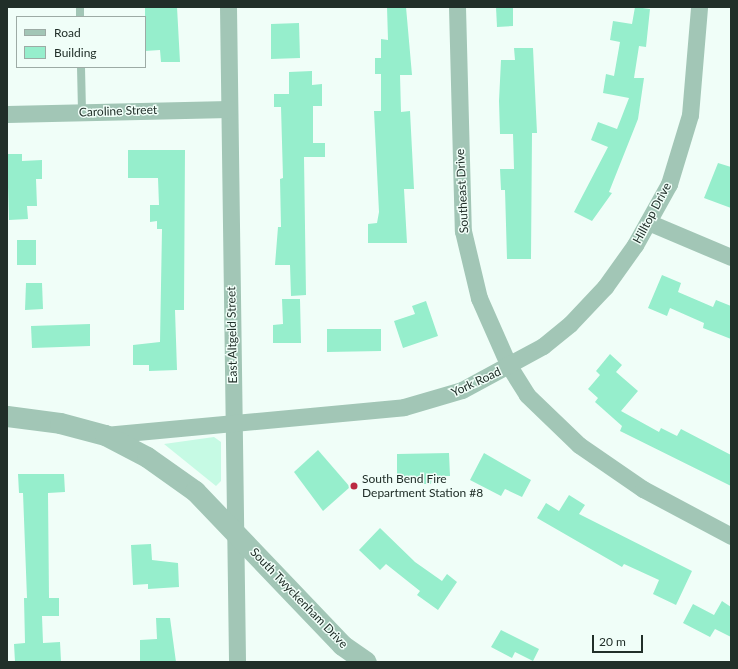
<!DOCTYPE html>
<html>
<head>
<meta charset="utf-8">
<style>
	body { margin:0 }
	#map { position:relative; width:738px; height:669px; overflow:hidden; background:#f0fef8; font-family:Lato,sans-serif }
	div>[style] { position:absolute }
	.green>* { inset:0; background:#c6fae4 }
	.building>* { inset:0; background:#96eecc }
	.service>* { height:8px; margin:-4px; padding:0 4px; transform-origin:4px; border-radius:4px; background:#a2c6b6 }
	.minor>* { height:17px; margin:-8.5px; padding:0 8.5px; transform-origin:8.5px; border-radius:8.5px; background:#a2c6b6 }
	.tertiary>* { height:21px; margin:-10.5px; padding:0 10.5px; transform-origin:10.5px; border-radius:10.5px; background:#a2c6b6 }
	.dots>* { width:11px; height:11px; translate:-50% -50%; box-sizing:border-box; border:2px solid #f0fef8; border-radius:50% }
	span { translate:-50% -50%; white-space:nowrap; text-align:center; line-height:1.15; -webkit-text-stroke:3px #f0fef8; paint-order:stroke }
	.street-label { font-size:12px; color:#212f29 }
	.poi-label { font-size:12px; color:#212f29 }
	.left { translate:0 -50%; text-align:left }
	.frame { position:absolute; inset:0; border:8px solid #212f29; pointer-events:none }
	.legend { position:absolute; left:16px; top:16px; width:130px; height:52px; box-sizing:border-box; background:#f0fef8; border:1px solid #9daba5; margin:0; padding:5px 7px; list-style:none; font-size:12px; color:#212f29 }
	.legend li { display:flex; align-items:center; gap:8px; height:20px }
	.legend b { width:20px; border:1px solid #9daba5 }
	.scale { position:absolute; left:592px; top:635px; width:51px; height:18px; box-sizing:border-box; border:2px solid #212f29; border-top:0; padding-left:5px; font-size:12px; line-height:14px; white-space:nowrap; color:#212f29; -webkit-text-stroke:3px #f0fef8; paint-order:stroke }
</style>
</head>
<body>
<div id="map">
	<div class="green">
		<i style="clip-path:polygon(214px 437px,221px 442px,221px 481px,216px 486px,164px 444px)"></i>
	</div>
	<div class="building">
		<i style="clip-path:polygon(145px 7px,177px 7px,180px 62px,161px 62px,160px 50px,145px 51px)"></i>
		<i style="clip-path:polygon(387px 7px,406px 7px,412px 75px,400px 75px,401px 112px,410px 111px,414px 189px,404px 189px,407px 243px,368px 243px,368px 224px,377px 223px,379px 212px,374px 111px,381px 111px,381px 74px,375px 74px,375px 58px,381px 58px,381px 39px,388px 40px)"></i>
		<i style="clip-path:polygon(496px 7px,513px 7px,513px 26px,497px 27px)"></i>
		<i style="clip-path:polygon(635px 7px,650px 9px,646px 47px,639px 46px,634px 78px,644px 78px,638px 119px,609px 192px,612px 193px,592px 221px,574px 212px,608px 147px,591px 140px,598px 122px,617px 129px,629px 98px,603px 93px,606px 74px,614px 76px,620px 42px,610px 40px,613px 21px,632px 24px)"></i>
		<i style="clip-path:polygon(299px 23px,300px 58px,271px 59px,271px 24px)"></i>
		<i style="clip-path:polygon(514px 48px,533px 48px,537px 133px,532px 133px,531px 259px,507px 259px,505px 190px,501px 190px,500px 169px,514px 169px,513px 134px,500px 134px,499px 101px,501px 60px,515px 60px)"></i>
		<i style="clip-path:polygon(312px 71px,312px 85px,322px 84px,322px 106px,313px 106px,313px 143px,325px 143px,325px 157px,304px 157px,306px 295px,291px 296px,290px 265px,275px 265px,278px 227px,281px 227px,280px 179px,283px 178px,281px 107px,274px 107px,274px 94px,289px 94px,289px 72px)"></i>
		<i style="clip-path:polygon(128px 150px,185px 150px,184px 310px,175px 310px,177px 370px,149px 371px,149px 365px,133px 365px,133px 345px,160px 342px,162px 229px,157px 229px,157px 221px,150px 222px,150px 205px,159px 205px,158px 178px,128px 178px)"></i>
		<i style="clip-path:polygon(7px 154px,22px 154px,22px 161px,42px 160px,42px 179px,36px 179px,37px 206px,27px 206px,28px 219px,9px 220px)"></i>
		<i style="clip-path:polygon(718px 163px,731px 167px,731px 208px,704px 198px)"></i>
		<i style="clip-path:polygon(17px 240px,36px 240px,36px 265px,17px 265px)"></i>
		<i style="clip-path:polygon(662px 275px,681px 283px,678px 292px,713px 307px,716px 300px,731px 306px,731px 339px,703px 328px,704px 323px,670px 308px,667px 316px,648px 308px)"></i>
		<i style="clip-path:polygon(26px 283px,42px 283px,43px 309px,25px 310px)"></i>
		<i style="clip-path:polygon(282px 299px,300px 299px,301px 343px,273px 343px,273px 325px,283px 324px)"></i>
		<i style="clip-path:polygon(426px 301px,438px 336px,403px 348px,394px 321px,415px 314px,412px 306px)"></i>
		<i style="clip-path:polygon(90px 324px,90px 346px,32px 348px,31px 326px)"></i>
		<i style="clip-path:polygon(327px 329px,381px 329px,381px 351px,327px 352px)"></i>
		<i style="clip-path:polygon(610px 354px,622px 365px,616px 372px,638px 391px,621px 411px,659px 432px,661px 428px,677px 436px,681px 429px,731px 455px,731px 486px,620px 431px,622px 426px,595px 402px,598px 398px,588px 389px,600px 375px,596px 371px)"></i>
		<i style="clip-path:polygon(318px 450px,350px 487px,323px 511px,294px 472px)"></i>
		<i style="clip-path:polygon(449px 453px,450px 476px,432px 476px,431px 484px,408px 484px,408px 476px,397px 476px,397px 454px)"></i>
		<i style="clip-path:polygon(484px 453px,531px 480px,522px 497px,505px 489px,501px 496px,470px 480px)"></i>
		<i style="clip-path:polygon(18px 474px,64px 474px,65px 492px,48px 493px,49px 598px,59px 598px,59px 616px,42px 616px,43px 643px,60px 642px,61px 661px,15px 662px,14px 644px,25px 643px,24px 598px,27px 598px,23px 493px,19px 493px)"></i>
		<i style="clip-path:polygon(569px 495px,585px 505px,579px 514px,692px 571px,676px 605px,653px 594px,659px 580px,624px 564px,622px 567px,537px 518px,546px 503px,559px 511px)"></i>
		<i style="clip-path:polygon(380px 528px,415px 562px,442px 581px,447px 574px,457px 582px,438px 610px,417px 595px,420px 591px,386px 564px,380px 570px,359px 550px)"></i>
		<i style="clip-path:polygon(151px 544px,152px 560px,178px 563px,179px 587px,148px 589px,148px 584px,133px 585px,131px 545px)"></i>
		<i style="clip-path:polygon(722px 601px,731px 607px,731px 637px,715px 629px,710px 637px,683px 623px,693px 604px,714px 615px)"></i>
		<i style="clip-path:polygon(156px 618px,170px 618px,176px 662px,140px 662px,140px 640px,157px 639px)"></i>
		<i style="clip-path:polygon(501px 630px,539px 649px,533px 661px,515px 652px,512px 658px,491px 647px)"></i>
	</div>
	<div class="service">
		<i style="left:80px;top:7px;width:10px;rotate:90deg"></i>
		<i style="left:81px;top:67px;width:45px;rotate:88.7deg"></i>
	</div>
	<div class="minor">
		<i style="left:228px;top:7px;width:655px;rotate:89.21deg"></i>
		<i style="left:457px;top:7px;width:224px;rotate:88.5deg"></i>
		<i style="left:463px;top:231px;width:69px;rotate:76.6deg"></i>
		<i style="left:479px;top:298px;width:74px;rotate:66.2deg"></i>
		<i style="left:509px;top:366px;width:34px;rotate:58deg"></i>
		<i style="left:527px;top:395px;width:72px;rotate:43.9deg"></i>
		<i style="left:579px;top:445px;width:78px;rotate:34.5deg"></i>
		<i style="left:643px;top:489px;width:100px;rotate:28.1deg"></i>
		<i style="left:7px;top:114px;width:222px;rotate:-1.3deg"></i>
		<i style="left:648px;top:222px;width:90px;rotate:22.9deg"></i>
		<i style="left:105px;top:435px;width:300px;rotate:-5.3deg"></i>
		<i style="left:404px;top:407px;width:60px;rotate:-16.3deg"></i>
		<i style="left:462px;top:390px;width:92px;rotate:-28.5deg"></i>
		<i style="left:543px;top:346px;width:35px;rotate:-39deg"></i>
		<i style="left:570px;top:324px;width:51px;rotate:-46.6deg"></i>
		<i style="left:605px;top:287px;width:52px;rotate:-54.5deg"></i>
		<i style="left:635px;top:245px;width:70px;rotate:-60.9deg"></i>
		<i style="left:669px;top:184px;width:72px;rotate:-73.1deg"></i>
		<i style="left:690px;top:115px;width:108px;rotate:-85.2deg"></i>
	</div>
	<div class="tertiary">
		<i style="left:7px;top:416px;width:53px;rotate:7.5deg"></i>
		<i style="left:60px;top:423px;width:47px;rotate:14.9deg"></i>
		<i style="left:105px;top:435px;width:47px;rotate:27.6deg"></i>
		<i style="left:147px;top:457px;width:59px;rotate:35.3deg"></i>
		<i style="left:195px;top:491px;width:213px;rotate:46.3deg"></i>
		<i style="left:342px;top:645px;width:29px;rotate:35deg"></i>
	</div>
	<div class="dots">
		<i style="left:354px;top:486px;background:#bb2a42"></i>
	</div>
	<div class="street-label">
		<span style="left:118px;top:111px;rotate:-2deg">Caroline Street</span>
		<span style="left:462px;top:191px;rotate:-93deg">Southeast Drive</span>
		<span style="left:652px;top:213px;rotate:-62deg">Hilltop Drive</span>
		<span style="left:232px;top:335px;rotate:-91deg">East Altgeld Street</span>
		<span style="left:476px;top:382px;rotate:-25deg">York Road</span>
		<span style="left:299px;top:598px;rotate:46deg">South Twyckenham Drive</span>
	</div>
	<div class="poi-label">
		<span class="left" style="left:362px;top:486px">South Bend Fire<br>Department Station #8</span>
	</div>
	<div class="frame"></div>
	<ul class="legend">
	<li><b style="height:5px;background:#a2c6b6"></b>Road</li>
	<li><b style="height:11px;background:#96eecc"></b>Building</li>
	</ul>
	<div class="scale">20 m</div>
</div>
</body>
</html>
